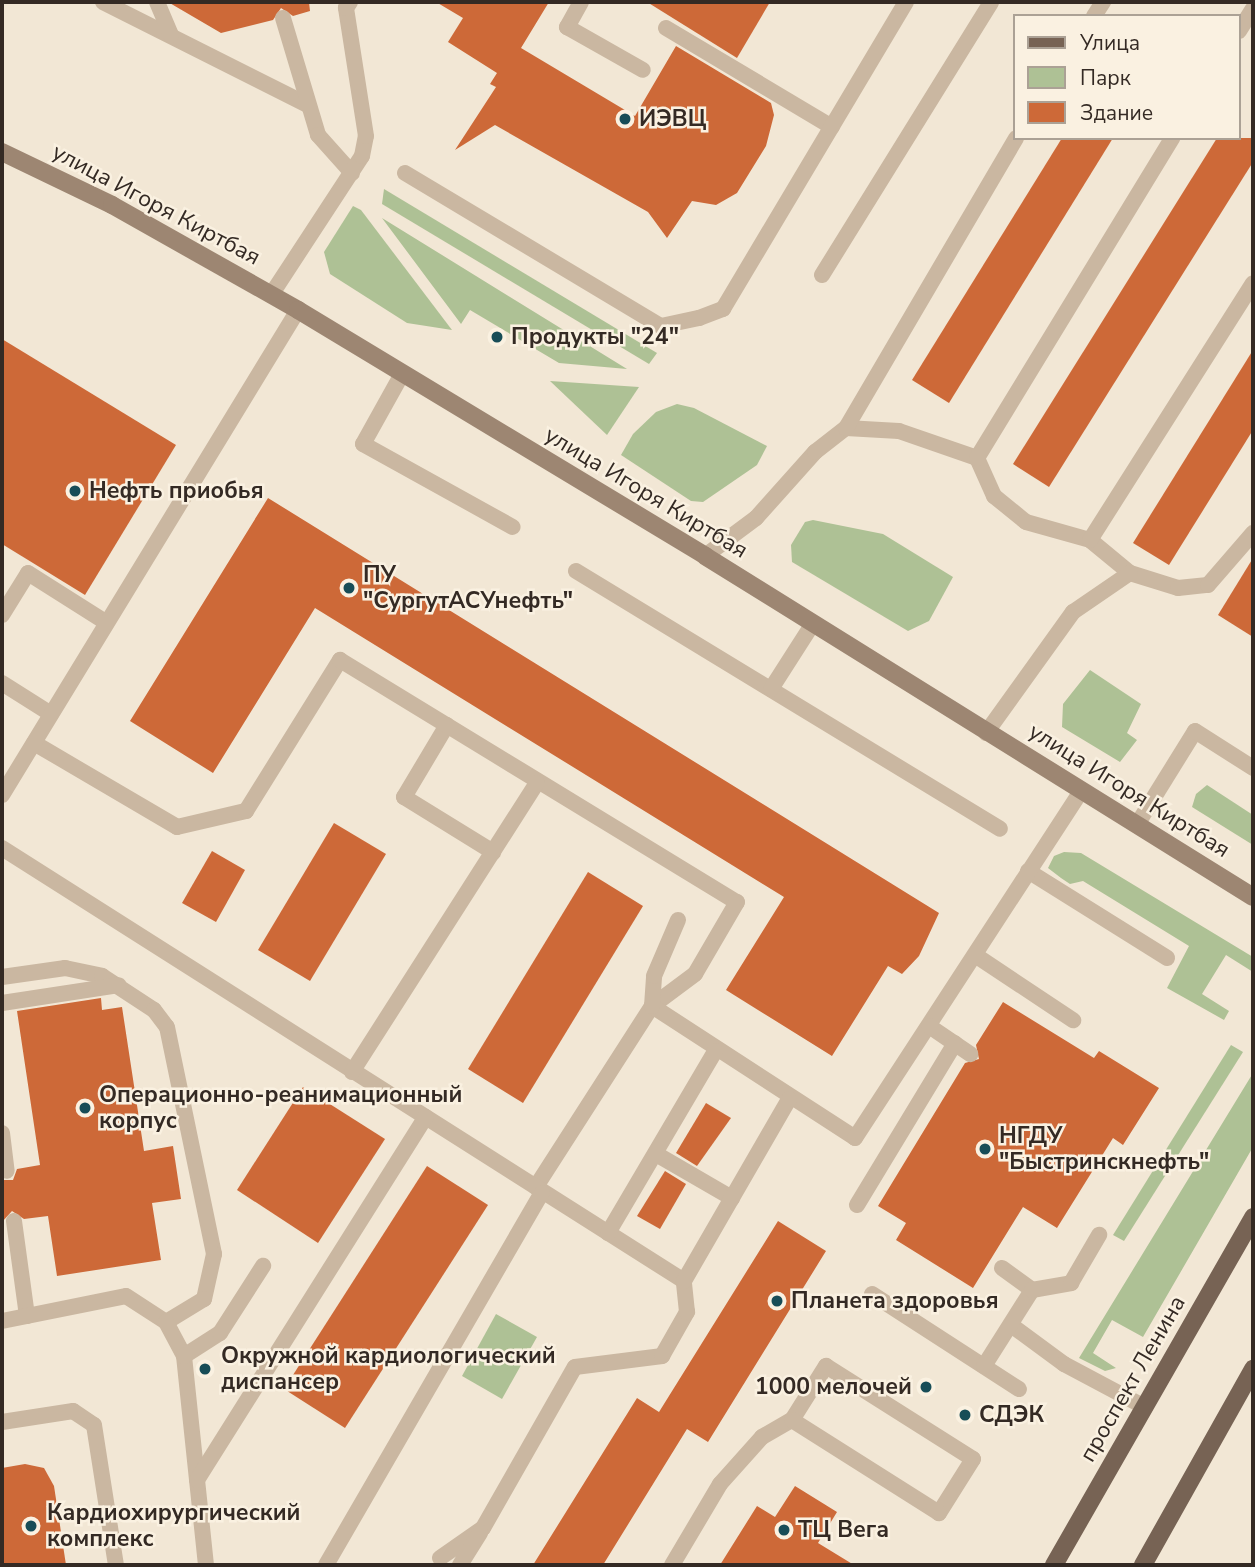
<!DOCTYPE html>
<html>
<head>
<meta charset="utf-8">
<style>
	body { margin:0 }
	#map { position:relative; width:1255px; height:1567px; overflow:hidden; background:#f2e7d5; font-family:"Nunito Sans",sans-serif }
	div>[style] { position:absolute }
	.green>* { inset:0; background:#aec195 }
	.building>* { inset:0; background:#cd6938 }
	.service>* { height:16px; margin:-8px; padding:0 8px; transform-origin:8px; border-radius:8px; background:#cab7a1 }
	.secondary>* { height:18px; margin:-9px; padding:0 9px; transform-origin:9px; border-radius:9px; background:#9d8672 }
	.primary>* { height:18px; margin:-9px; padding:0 9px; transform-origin:9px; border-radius:9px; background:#776354 }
	.dots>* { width:19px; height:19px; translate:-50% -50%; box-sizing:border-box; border:4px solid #faf1e1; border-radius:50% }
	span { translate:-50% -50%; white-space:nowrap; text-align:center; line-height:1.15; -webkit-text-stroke:5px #faf1e1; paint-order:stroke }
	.poi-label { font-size:23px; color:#342a24; font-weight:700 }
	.left { translate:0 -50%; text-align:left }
	.right { translate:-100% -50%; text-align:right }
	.street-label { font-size:23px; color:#342a24 }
	.frame { position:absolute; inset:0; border:4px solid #342a24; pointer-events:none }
	.legend { position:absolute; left:1013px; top:14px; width:228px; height:126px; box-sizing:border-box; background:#faf1e1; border:2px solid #aba195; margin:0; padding:9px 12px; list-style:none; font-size:21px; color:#342a24 }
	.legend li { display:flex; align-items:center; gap:14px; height:35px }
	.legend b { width:35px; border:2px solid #aba195 }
</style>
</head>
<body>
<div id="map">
	<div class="green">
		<i style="clip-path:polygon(384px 189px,657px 353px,649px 364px,382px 204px)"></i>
		<i style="clip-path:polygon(353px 206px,361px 210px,452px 330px,407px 323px,330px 274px,324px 252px)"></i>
		<i style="clip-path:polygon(382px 218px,627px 369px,559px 363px,470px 310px,461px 324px)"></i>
		<i style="clip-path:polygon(550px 381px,639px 387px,607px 435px)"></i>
		<i style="clip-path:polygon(677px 404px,694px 408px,767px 446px,757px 465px,703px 502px,691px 501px,621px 455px,633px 434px,656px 412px)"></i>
		<i style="clip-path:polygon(813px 520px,883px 534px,953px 577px,929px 621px,908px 631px,792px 562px,791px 545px,805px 522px)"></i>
		<i style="clip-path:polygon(1090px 670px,1141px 704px,1127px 733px,1137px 740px,1120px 762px,1062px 727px,1063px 704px)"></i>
		<i style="clip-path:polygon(1207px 785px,1253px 815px,1253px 845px,1192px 807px,1196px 794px)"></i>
		<i style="clip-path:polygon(1064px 852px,1081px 853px,1253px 957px,1253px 972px,1226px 955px,1202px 994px,1229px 1011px,1224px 1020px,1167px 988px,1189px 946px,1083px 881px,1070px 884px,1061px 878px,1048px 868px,1054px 856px)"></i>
		<i style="clip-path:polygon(1231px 1045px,1243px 1052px,1124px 1241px,1113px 1235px)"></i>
		<i style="clip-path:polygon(1253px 1073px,1253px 1147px,1143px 1337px,1112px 1320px,1093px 1353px,1116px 1368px,1105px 1371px,1079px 1358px)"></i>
		<i style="clip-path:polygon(496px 1314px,537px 1337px,502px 1399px,462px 1376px)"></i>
	</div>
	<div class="building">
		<i style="clip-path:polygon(168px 2px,309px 2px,310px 11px,293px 16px,281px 8px,273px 20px,221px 33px)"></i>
		<i style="clip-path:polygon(436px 2px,549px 2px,521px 48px,635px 116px,676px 46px,771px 103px,774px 115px,766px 146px,737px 193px,716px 205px,692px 201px,667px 238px,648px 212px,495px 125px,455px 150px,496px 87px,490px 84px,497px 73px,448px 42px,463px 18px)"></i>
		<i style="clip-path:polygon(647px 2px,770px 2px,737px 58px)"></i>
		<i style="clip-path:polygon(1062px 138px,1113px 138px,949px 403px,912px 380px)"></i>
		<i style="clip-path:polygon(1217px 138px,1253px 138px,1253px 162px,1049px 487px,1013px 464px)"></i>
		<i style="clip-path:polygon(2px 339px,176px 445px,85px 595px,2px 544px)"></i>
		<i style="clip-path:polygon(1253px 350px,1253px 430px,1169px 565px,1133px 543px)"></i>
		<i style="clip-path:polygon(268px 498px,939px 913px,919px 956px,902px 974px,888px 966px,832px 1056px,726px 990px,784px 897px,315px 608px,213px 773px,130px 721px)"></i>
		<i style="clip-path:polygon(1253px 558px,1253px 637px,1218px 615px)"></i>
		<i style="clip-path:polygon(334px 823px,386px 854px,310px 981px,258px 950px)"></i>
		<i style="clip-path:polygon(212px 851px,245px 870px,216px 922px,182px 903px)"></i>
		<i style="clip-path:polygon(588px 872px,643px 906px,523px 1103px,468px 1069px)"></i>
		<i style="clip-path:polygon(101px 998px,102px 1010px,122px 1007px,144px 1151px,173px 1146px,181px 1199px,152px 1203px,161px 1260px,57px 1276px,48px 1216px,24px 1219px,12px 1211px,2px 1222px,2px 1180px,13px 1180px,17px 1169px,40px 1165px,17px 1011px)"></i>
		<i style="clip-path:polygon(1003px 1002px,1094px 1058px,1099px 1051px,1159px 1088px,1123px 1145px,1113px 1138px,1057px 1228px,1023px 1207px,973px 1288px,896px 1240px,906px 1223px,878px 1206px,965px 1063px,979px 1059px,976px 1045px)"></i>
		<i style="clip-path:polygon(303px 1087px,385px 1139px,318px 1243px,237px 1190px)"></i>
		<i style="clip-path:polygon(706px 1103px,731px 1118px,697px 1166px,676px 1153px)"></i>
		<i style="clip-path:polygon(427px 1166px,488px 1205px,345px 1428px,284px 1389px)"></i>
		<i style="clip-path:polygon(665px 1171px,686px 1184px,660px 1229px,637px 1216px)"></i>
		<i style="clip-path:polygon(778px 1221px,826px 1251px,708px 1442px,687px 1429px,603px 1565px,533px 1565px,637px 1398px,659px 1412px)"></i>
		<i style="clip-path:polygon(25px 1464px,44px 1468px,54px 1486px,66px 1565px,2px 1565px,2px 1468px)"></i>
		<i style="clip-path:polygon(795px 1486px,837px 1512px,818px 1543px,854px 1565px,720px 1565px,757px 1506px,775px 1517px)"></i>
	</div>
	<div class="service">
		<i style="left:103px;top:2px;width:227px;rotate:26.7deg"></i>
		<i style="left:157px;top:2px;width:36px;rotate:67deg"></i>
		<i style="left:581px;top:2px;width:29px;rotate:119deg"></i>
		<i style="left:567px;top:27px;width:87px;rotate:29.5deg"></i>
		<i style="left:1094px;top:16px;width:17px;rotate:-57deg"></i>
		<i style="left:283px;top:18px;width:122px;rotate:73.3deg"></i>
		<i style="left:318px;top:135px;width:51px;rotate:48.2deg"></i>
		<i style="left:666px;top:28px;width:193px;rotate:30.8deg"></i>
		<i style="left:1239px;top:31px;width:26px;rotate:-58deg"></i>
		<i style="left:405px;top:173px;width:298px;rotate:30.9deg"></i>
		<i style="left:661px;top:326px;width:39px;rotate:-12deg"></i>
		<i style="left:699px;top:318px;width:26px;rotate:-21deg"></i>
		<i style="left:723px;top:309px;width:357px;rotate:-59.2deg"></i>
		<i style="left:822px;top:275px;width:321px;rotate:-58.2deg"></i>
		<i style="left:271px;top:295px;width:166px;rotate:-56.8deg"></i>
		<i style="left:362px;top:156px;width:20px;rotate:-79deg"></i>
		<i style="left:366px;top:136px;width:130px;rotate:-98.9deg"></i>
		<i style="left:346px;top:8px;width:7px;rotate:-56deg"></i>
		<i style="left:402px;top:374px;width:80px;rotate:119.1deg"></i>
		<i style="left:363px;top:444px;width:171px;rotate:29deg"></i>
		<i style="left:846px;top:428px;width:53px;rotate:3.2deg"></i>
		<i style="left:899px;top:431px;width:83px;rotate:19.1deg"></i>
		<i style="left:977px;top:458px;width:42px;rotate:65.9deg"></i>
		<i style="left:994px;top:496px;width:41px;rotate:39.1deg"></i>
		<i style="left:1026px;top:522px;width:66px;rotate:15.7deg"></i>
		<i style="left:1090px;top:540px;width:52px;rotate:39.5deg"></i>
		<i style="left:1130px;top:573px;width:50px;rotate:17.4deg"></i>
		<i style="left:1178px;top:588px;width:30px;rotate:-6deg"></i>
		<i style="left:1208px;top:585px;width:69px;rotate:-49.1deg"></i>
		<i style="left:977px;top:458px;width:375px;rotate:-58.6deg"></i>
		<i style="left:1090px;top:540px;width:304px;rotate:-57.6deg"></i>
		<i style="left:705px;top:556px;width:64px;rotate:-36.7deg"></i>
		<i style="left:756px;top:518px;width:89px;rotate:-48.2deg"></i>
		<i style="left:815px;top:452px;width:39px;rotate:-38deg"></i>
		<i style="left:846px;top:428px;width:336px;rotate:-59.6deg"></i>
		<i style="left:576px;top:571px;width:496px;rotate:31.3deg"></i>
		<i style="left:2px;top:615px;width:49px;rotate:-58.2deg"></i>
		<i style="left:28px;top:573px;width:93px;rotate:32.3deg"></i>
		<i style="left:2px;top:683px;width:58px;rotate:32.3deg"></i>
		<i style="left:771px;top:689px;width:76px;rotate:-57.4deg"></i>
		<i style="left:447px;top:725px;width:84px;rotate:120.8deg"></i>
		<i style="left:404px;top:797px;width:105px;rotate:31.7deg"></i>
		<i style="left:986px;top:733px;width:149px;rotate:-54.3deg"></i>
		<i style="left:1073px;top:612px;width:69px;rotate:-34.4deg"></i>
		<i style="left:34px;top:743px;width:166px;rotate:30.4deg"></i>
		<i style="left:177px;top:827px;width:71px;rotate:-13.1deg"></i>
		<i style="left:246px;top:811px;width:178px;rotate:-58.1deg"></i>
		<i style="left:340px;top:660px;width:465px;rotate:31.4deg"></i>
		<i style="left:737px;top:902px;width:83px;rotate:120.3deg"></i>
		<i style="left:695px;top:974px;width:54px;rotate:143.3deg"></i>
		<i style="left:652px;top:1006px;width:215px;rotate:122.7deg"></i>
		<i style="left:2px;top:795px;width:568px;rotate:-58.6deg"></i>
		<i style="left:1138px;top:823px;width:108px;rotate:-58.2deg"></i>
		<i style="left:1195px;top:731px;width:69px;rotate:32.5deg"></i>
		<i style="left:2px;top:848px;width:808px;rotate:32.41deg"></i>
		<i style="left:1028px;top:871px;width:164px;rotate:32deg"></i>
		<i style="left:975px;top:955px;width:118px;rotate:33.6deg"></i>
		<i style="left:2px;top:977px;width:64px;rotate:-8.1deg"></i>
		<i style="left:65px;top:968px;width:38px;rotate:12deg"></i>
		<i style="left:102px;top:976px;width:62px;rotate:33.2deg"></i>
		<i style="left:154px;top:1010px;width:21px;rotate:53deg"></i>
		<i style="left:167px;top:1027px;width:232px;rotate:78.3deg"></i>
		<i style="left:214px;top:1254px;width:46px;rotate:102.5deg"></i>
		<i style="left:204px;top:1299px;width:44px;rotate:148.8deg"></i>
		<i style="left:2px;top:1003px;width:118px;rotate:-8.7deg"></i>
		<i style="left:652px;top:1006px;width:242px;rotate:33deg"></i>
		<i style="left:855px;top:1138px;width:414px;rotate:-56.9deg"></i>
		<i style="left:652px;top:1006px;width:30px;rotate:-86deg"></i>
		<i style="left:654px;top:976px;width:61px;rotate:-66.8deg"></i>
		<i style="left:929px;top:1026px;width:50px;rotate:34.3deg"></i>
		<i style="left:352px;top:1072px;width:343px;rotate:-57.4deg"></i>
		<i style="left:2px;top:1133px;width:38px;rotate:83deg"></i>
		<i style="left:656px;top:1154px;width:88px;rotate:30.1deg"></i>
		<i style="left:857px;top:1205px;width:189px;rotate:-58.8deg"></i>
		<i style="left:14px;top:1221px;width:96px;rotate:82.2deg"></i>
		<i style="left:608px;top:1233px;width:211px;rotate:-59.5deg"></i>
		<i style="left:1002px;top:1268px;width:37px;rotate:36deg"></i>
		<i style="left:872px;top:1294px;width:175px;rotate:32.9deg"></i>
		<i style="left:2px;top:1321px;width:126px;rotate:-11.4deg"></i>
		<i style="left:126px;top:1296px;width:48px;rotate:33deg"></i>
		<i style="left:166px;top:1322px;width:38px;rotate:62deg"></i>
		<i style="left:184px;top:1356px;width:210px;rotate:84deg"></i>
		<i style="left:1011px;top:1325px;width:66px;rotate:36.3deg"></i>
		<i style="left:1064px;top:1364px;width:92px;rotate:28deg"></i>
		<i style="left:184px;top:1356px;width:43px;rotate:-32.6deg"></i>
		<i style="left:220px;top:1333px;width:80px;rotate:-57.3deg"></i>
		<i style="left:984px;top:1366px;width:90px;rotate:-57.7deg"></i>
		<i style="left:1032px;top:1290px;width:40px;rotate:-10deg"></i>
		<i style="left:1071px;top:1283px;width:56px;rotate:-59.7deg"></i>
		<i style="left:2px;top:1422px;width:72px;rotate:-8.8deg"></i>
		<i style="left:73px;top:1411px;width:25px;rotate:34deg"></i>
		<i style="left:94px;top:1425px;width:142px;rotate:81.1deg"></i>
		<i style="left:197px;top:1480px;width:429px;rotate:-57.8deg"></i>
		<i style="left:440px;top:1558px;width:52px;rotate:-34.9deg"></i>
		<i style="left:483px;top:1528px;width:185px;rotate:-60.3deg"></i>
		<i style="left:575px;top:1367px;width:88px;rotate:-7.2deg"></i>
		<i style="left:662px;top:1356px;width:51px;rotate:-60.4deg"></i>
		<i style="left:687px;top:1312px;width:31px;rotate:-96deg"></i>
		<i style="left:684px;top:1281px;width:210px;rotate:-60deg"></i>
		<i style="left:326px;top:1565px;width:430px;rotate:-59.9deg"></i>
		<i style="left:460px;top:1565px;width:38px;rotate:-58deg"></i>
		<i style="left:672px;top:1565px;width:94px;rotate:-59.3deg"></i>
		<i style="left:720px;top:1484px;width:63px;rotate:-48.2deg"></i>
		<i style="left:762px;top:1437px;width:34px;rotate:-30deg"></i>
		<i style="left:792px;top:1420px;width:64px;rotate:-57.8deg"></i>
		<i style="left:826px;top:1366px;width:174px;rotate:32.3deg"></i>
		<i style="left:973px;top:1459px;width:64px;rotate:122.2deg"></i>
		<i style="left:939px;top:1513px;width:174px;rotate:-147.7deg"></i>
	</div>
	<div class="secondary">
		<i style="left:2px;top:152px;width:122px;rotate:25.7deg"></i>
		<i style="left:112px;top:205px;width:214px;rotate:29.4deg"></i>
		<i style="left:298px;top:310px;width:476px;rotate:31.1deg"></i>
		<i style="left:705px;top:556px;width:645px;rotate:31.89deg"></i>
	</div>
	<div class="primary">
		<i style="left:1054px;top:1565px;width:401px;rotate:-60.2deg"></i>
		<i style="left:1143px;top:1565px;width:225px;rotate:-60.7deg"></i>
	</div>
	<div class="dots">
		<i style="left:625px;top:119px;background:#184d57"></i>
		<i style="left:497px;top:337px;background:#184d57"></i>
		<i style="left:75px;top:491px;background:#184d57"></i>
		<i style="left:349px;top:588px;background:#184d57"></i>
		<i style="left:85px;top:1108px;background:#184d57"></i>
		<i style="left:985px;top:1149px;background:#184d57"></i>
		<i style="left:777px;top:1301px;background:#184d57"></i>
		<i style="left:205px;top:1369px;background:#184d57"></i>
		<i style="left:926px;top:1387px;background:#184d57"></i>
		<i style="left:965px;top:1415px;background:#184d57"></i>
		<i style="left:31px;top:1526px;background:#184d57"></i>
		<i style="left:784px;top:1530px;background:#184d57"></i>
	</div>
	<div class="poi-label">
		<span class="left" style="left:639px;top:119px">ИЭВЦ</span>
		<span class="left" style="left:511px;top:337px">Продукты "24"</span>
		<span class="left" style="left:89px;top:491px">Нефть приобья</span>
		<span class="left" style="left:363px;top:588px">ПУ<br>"СургутАСУнефть"</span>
		<span class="left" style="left:99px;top:1108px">Операционно-реанимационный<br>корпус</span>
		<span class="left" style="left:999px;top:1149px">НГДУ<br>"Быстринскнефть"</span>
		<span class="left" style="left:791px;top:1301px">Планета здоровья</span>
		<span class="left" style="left:221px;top:1369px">Окружной кардиологический<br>диспансер</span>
		<span class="right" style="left:912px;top:1387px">1000 мелочей</span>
		<span class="left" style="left:979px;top:1415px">СДЭК</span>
		<span class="left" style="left:47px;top:1526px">Кардиохирургический<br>комплекс</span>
		<span class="left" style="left:798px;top:1530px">ТЦ Вега</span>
	</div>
	<div class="street-label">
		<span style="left:156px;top:205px;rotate:28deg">улица Игоря Киртбая</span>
		<span style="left:646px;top:493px;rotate:31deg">улица Игоря Киртбая</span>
		<span style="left:1129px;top:791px;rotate:32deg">улица Игоря Киртбая</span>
		<span style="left:1133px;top:1379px;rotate:-60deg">проспект Ленина</span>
	</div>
	<div class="frame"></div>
	<ul class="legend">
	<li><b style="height:9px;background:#776354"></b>Улица</li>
	<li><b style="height:19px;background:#aec195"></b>Парк</li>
	<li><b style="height:19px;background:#cd6938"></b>Здание</li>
	</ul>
</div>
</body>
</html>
